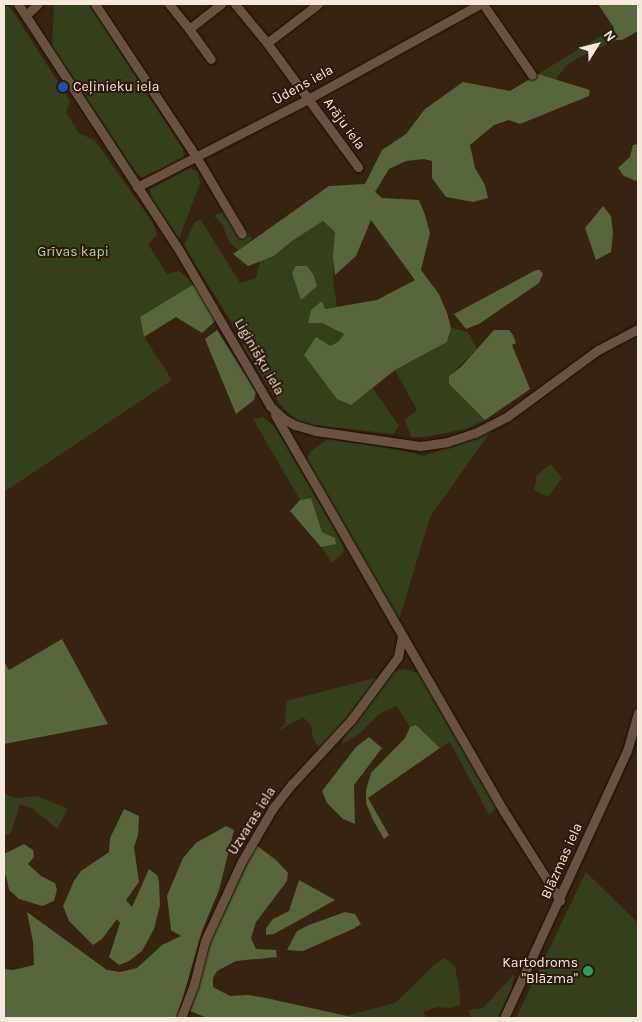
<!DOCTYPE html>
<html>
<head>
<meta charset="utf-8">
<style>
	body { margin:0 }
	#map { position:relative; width:642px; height:1022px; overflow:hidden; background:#372312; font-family:Karla,sans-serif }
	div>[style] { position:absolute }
	.green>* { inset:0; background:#33401b }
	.forest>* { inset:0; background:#57663b }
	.roads { filter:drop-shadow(0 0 1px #1d0b00) drop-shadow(0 0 1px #1d0b00) }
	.minor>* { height:9px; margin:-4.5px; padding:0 4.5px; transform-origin:4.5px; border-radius:4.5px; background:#695241 }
	.dots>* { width:14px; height:14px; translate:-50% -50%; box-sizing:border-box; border:2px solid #2c1909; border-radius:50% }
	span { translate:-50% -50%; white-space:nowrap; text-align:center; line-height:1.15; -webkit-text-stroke:4px #2c1909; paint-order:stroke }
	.street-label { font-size:14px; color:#f5e8dd }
	.poi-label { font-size:14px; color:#f5e8dd }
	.left { translate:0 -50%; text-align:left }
	.right { translate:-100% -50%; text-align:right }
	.park-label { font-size:14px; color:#b8d18b }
	.frame { position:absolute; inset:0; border:5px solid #f5e8dd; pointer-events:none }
	.north { position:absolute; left:572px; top:20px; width:50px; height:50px; -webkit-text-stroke:4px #2c1909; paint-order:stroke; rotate:54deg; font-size:14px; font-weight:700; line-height:20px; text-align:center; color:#f5e8dd }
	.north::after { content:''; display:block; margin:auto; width:18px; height:22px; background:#f5e8dd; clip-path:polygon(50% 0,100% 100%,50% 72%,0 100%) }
</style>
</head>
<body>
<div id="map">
	<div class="green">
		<i style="clip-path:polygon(54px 4px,89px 4px,183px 149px,184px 158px,142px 178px,136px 173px,52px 47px)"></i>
		<i style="clip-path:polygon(7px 6px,12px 10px,70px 101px,66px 112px,79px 133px,94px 140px,101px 149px,153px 223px,157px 235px,148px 244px,167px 274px,179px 271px,194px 284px,140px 318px,144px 337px,172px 380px,4px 492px,4px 7px)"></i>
		<i style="clip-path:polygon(614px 28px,616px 40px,576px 59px,567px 65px,555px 80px,538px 74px)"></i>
		<i style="clip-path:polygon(190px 168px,198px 172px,200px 183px,179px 239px,151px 198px,150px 189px)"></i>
		<i style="clip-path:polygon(232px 207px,252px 239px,238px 250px,229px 242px,223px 225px,214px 216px)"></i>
		<i style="clip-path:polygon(200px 219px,240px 283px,256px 278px,260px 261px,274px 256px,292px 241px,323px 221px,335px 232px,333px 282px,337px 307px,325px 309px,322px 301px,308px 323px,322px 323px,344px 334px,338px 342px,330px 346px,351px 404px,372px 387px,399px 426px,393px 434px,303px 424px,293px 418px,279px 403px,243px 347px,246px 329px,239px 330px,234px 326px,184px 246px,194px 223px)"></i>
		<i style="clip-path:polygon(451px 328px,468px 332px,477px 349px,449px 376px,449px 384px,485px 420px,466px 429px,425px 437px,411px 437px,405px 420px,417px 410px,395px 370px,447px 342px)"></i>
		<i style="clip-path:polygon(263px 417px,275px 427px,338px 535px,344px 549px,343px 553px,332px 563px,321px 547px,335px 544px,322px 532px,311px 499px,300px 500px,253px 419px)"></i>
		<i style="clip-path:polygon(492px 430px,430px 517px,399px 620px,389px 608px,308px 463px,308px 456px,311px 451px,328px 439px,400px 450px,424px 456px)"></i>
		<i style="clip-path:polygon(551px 464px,562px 478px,548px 497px,534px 490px,537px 475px)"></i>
		<i style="clip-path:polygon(404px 669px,419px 673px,497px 807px,489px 815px,450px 742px,440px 748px,416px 725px,410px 727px,397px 706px,379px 714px,359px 734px,342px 744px,345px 735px,392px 672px)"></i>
		<i style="clip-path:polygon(379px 677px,336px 734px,319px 748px,313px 738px,311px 725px,303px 717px,276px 732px,285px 724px,286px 701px)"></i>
		<i style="clip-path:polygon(5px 794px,16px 798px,38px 796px,68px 809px,57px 829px,33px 809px,20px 804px,12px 830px,9px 835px,4px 835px)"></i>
		<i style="clip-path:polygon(586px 872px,638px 923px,638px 1018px,516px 1018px)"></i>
		<i style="clip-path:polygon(445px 958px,455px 966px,460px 993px,460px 1005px,450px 1008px,437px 1007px,423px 1012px,427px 1018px,353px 1018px,345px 1016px,395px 1003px,436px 963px)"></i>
		<i style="clip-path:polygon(514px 974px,512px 988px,498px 1018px,471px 1018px,468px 1010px,483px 1008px)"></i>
	</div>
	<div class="forest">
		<i style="clip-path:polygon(598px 4px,637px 4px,638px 31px,622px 40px,616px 40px,614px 28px)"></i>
		<i style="clip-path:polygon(538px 74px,590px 90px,589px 96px,520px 124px,509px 120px,494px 125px,470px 145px,475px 168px,485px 185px,488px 198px,473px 202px,446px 197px,432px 178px,432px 161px,424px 159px,406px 161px,389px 169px,375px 192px,382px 198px,419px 200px,425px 215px,430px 233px,421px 270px,439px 294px,447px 313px,451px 328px,447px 342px,395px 370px,351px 405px,337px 399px,304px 355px,316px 337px,330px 346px,338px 342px,344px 334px,322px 323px,308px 323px,311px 310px,322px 301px,325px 309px,377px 300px,415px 280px,371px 220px,356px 256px,335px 275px,333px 256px,335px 232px,323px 221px,292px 241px,274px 256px,248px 266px,233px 254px,329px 186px,365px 184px,382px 150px,406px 134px,425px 109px,463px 82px,510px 91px)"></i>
		<i style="clip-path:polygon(638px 144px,638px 180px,636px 181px,624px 176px,618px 168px,630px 157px,633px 145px)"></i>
		<i style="clip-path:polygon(603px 206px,611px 216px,613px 233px,611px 252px,596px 260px,585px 228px)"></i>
		<i style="clip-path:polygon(296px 266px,307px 266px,313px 274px,317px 286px,301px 300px,292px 273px)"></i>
		<i style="clip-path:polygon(536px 270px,540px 270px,543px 274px,539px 283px,479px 324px,466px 329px,454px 314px)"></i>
		<i style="clip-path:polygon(194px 284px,216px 318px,214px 322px,202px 333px,176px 317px,144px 337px,140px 317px)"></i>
		<i style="clip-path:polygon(217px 330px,256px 392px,254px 400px,236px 414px,205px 339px)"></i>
		<i style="clip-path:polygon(494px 330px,509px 330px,513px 335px,516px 343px,512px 345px,530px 389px,485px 420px,449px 384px,449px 376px,461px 367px)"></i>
		<i style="clip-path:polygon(311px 498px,322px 532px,335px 538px,336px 544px,321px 547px,290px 511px,300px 500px)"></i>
		<i style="clip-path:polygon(62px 639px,108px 724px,4px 744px,4px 662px,9px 670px)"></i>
		<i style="clip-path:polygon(416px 725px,440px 748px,368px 798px,389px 835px,384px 839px,373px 820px,366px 803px,366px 790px,371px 773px,405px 738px,410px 727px)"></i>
		<i style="clip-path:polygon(369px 737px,382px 748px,354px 785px,355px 824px,343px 819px,327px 803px,322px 791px,356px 747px)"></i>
		<i style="clip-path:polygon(124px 809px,139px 816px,138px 835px,134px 847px,139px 882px,126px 900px,132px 907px,149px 869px,157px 875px,159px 881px,160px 905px,154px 929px,142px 951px,129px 961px,119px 965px,109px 957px,120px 923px,117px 919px,102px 939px,93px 945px,69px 921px,63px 906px,74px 881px,81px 871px,109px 852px,110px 838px)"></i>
		<i style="clip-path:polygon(226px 826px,234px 830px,219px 890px,202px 931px,177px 1018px,4px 1018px,4px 969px,13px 970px,34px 965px,33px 942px,27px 912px,107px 970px,120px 972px,137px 968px,162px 945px,181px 936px,171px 930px,167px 896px,183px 858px,196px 843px)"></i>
		<i style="clip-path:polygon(24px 844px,33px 850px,34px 857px,28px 864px,41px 876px,55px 883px,57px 890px,54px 901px,42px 906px,19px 899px,9px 890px,6px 875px,4px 879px,4px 854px)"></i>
		<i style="clip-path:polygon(256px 845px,276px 860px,288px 873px,287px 881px,256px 922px,251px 938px,256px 949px,276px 950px,277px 957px,236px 961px,217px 971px,213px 978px,213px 987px,230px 996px,248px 995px,266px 998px,356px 1018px,207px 1018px,190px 1011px,211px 940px)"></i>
		<i style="clip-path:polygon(299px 880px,335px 900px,274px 934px,266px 935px,266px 928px,273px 919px,289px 911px)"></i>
		<i style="clip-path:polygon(345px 912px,355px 914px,361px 924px,353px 929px,303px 951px,287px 950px,297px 931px,309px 925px)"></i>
	</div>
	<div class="roads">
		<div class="minor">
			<i style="left:18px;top:4px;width:294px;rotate:56.8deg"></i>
			<i style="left:179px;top:250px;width:181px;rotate:59.7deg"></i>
			<i style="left:270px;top:406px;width:19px;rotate:43deg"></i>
			<i style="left:284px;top:419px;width:13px;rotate:29deg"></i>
			<i style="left:295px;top:425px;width:22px;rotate:16deg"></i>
			<i style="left:316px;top:431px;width:105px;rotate:8.2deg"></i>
			<i style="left:420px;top:446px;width:27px;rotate:-8deg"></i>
			<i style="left:447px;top:442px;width:29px;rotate:-18deg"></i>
			<i style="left:475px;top:433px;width:37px;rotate:-27deg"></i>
			<i style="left:508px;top:416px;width:112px;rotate:-36.3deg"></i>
			<i style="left:598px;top:350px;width:45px;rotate:-27.7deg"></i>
			<i style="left:95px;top:4px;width:185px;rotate:56.5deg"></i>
			<i style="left:197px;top:158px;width:88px;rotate:59.4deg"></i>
			<i style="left:169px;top:4px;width:32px;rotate:51deg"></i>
			<i style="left:189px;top:29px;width:41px;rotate:-38deg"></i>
			<i style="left:235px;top:4px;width:50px;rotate:50.6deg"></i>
			<i style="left:267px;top:43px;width:154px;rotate:53.7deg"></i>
			<i style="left:483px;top:4px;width:86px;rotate:55.4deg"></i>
			<i style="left:26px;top:15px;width:16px;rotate:-43deg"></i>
			<i style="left:189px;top:29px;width:37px;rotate:54deg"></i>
			<i style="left:267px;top:43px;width:64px;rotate:-37.4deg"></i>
			<i style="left:137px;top:187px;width:192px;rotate:-27.2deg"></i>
			<i style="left:308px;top:99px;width:196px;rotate:-28.9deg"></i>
			<i style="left:275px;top:415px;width:456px;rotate:60deg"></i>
			<i style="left:503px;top:810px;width:107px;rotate:57.7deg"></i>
			<i style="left:181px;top:1018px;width:36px;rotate:-69deg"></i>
			<i style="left:194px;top:984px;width:44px;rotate:-75.7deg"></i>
			<i style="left:205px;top:941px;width:88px;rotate:-65.2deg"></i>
			<i style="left:242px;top:861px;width:61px;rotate:-59.7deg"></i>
			<i style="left:273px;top:808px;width:31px;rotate:-52deg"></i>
			<i style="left:292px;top:784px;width:87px;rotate:-47.3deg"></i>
			<i style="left:351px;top:720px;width:79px;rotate:-53.3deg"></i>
			<i style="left:398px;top:657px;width:20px;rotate:-79deg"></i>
			<i style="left:504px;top:1018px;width:294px;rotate:-65.3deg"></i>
			<i style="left:627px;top:751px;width:40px;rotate:-74deg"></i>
		</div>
	</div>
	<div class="dots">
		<i style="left:63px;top:87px;background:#1a4fb4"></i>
		<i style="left:588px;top:971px;background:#2e9e5b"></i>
	</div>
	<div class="street-label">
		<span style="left:303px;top:85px;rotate:-29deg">Ūdens iela</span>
		<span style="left:344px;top:124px;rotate:54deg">Arāju iela</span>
		<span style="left:259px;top:357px;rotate:60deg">Liginišķu iela</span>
		<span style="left:252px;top:821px;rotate:-58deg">Uzvaras iela</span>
		<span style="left:562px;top:861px;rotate:-66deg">Blāzmas iela</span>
	</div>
	<div class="poi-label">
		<span class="left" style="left:73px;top:87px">Ceļinieku iela</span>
		<span class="right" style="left:578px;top:971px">Kartodroms<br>"Blāzma"</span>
	</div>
	<div class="park-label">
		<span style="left:73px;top:252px">Grīvas kapi</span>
	</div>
	<div class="frame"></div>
	<div class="north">N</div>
</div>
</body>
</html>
